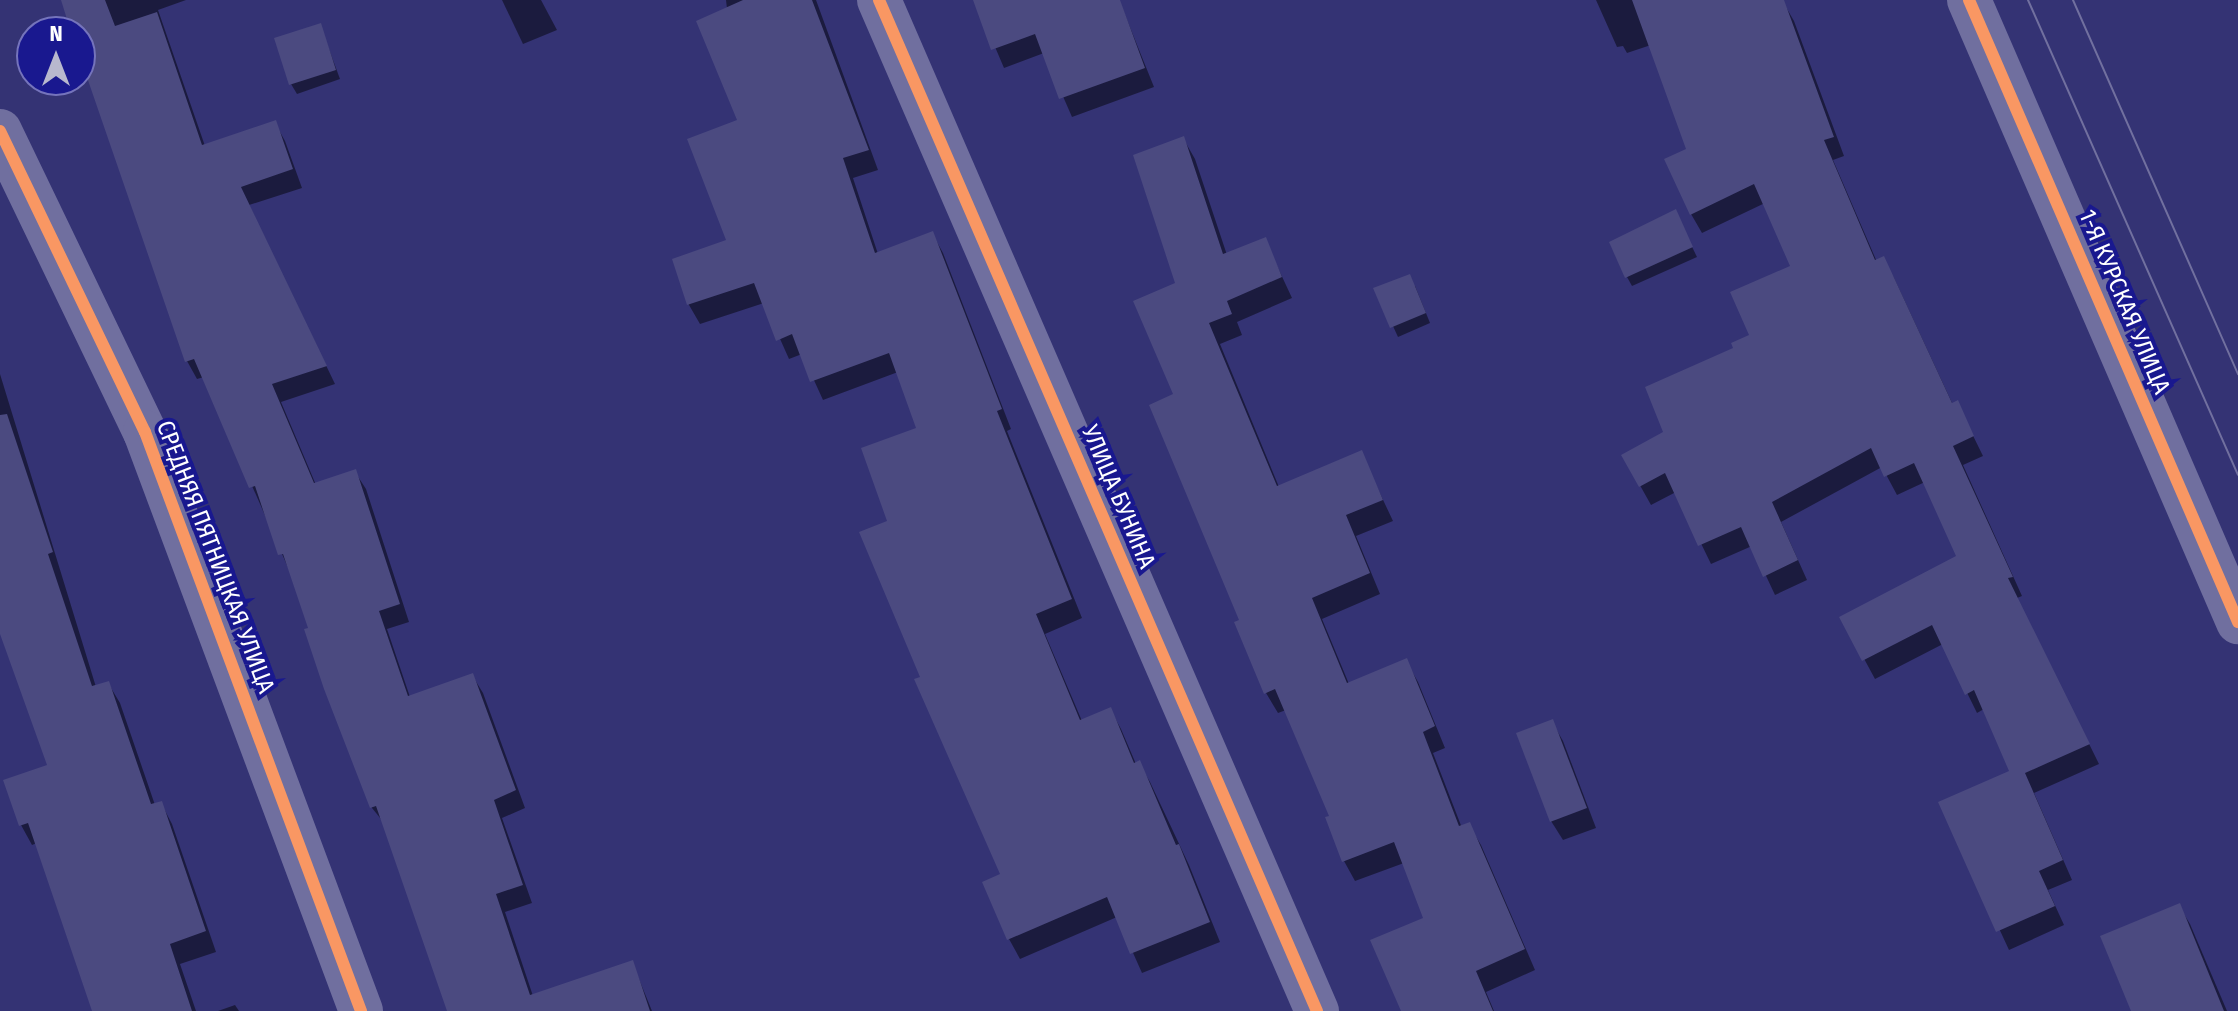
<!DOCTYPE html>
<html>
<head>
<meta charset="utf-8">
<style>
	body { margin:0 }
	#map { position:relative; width:2238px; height:1011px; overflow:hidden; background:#343374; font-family:"Fira Sans Condensed",sans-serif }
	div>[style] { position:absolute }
	.shadow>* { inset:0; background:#0007 }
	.building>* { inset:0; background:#4b4a80 }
	.minor>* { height:44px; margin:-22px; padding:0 22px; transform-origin:22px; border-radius:22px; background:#706f9f }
	.tertiary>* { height:44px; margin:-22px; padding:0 22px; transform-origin:22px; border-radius:22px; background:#706f9f }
	.tram>* { height:2px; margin:-1px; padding:0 1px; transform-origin:1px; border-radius:1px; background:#71709f }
	.cycleway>* { height:12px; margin:-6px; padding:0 6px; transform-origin:6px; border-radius:6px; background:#f99763 }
	span { translate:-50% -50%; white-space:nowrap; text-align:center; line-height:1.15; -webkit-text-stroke:8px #19188f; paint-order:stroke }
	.street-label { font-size:24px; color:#fff }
	.north { position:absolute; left:16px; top:16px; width:80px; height:80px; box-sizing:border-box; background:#19188f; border:2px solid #7574bc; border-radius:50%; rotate:0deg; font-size:22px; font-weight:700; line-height:32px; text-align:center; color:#fff }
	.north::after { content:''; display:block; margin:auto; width:28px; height:36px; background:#b8b8ce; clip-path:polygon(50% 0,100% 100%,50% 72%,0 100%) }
</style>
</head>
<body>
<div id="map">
	<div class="shadow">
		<i style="clip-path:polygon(63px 0,186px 0,158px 10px,205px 146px,275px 123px,285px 141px,302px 188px,249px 205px,335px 384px,281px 402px,316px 485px,355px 472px,366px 489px,409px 622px,387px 629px,410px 697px,472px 675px,483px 693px,525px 808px,502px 818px,532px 903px,505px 912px,533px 996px,632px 962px,652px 1011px,449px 1011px,385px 824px,372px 808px,325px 688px,311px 629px,290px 572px,204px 377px,197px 379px,187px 361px,80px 50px,80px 32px,74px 32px)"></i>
		<i style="clip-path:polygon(502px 0,541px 0,557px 30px,523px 44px)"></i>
		<i style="clip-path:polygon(726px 0,816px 0,878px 170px,853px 178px,878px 254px,932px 233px,943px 253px,1011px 429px,1007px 431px,1082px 618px,1045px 634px,1082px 721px,1110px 709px,1121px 729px,1136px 764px,1139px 763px,1150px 782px,1189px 865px,1220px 942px,1142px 973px,1117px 917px,1020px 959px,1009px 939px,984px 883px,1003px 876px,923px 678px,889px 522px,918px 430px,898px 372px,823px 400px,802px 354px,789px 359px,764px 303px,700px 324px,689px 305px,674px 260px,728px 241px,740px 122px)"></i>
		<i style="clip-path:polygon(975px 0,1119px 0,1154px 87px,1072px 117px,1044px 53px,1004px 68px)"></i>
		<i style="clip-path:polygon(1596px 0,1768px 0,1783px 2px,1794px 21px,1844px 156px,1833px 160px,1877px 262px,1883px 259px,1894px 278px,1953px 405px,1957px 403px,1983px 456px,1963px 465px,2022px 596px,2017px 598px,2099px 764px,2034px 793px,2072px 880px,2048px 890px,2064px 925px,2009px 950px,1941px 803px,2012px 772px,1984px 709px,1977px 713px,1943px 644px,1875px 679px,1842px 618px,1959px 557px,1925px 482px,1897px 495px,1882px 467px,1781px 522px,1807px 580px,1775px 595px,1752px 546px,1711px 564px,1676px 492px,1651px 505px,1623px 455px,1665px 433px,1736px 349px,1752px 336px,1793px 267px,1765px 203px,1702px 233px,1691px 214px,1688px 150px,1651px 45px,1627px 53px,1623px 46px,1617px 47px)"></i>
		<i style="clip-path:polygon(320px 25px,340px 79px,297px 94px,291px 84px)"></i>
		<i style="clip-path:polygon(1183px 138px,1195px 159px,1227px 255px,1265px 240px,1292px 298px,1237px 322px,1242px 335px,1220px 344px,1279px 487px,1361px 453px,1393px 521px,1356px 536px,1380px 594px,1322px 619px,1349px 684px,1406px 661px,1418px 682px,1445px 748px,1433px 753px,1462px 828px,1469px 825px,1481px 845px,1535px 970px,1486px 992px,1494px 1011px,1401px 1011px,1426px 919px,1404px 863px,1355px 881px,1344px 861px,1331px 817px,1286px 710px,1278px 713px,1266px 693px,1176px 396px)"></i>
		<i style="clip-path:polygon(1680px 222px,1697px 257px,1632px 286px,1627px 277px)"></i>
		<i style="clip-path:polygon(1415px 286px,1430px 323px,1398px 337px,1376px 289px)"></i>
		<i style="clip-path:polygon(0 374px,96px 687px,108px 683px,120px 703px,155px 805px,161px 803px,172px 824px,216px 952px,180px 964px,196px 1011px,94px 1011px,37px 843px,32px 845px,21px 825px,49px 767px,0 626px)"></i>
		<i style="clip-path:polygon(1552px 722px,1563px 741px,1596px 828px,1563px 840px,1551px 821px)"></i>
		<i style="clip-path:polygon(2179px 906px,2190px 924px,2227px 1011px,2148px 1011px)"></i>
		<i style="clip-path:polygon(235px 1005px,239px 1011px,218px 1011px)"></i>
	</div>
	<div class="building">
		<i style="clip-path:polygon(61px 0,105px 0,115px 26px,157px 12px,202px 145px,276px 120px,293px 169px,241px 187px,327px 366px,272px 384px,314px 483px,356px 469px,400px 604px,379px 611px,408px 696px,473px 673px,516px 790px,494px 800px,523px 885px,496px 894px,530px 995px,633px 960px,650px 1011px,447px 1011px,376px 806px,370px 808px,324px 689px,304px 629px,308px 628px,283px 554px,278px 555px,255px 486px,249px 488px,194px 359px,185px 362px,80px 57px,80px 32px,71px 32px)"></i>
		<i style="clip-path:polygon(743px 0,812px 0,869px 150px,843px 158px,875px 253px,933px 231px,1002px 409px,997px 411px,1072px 599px,1036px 614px,1080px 720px,1111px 707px,1134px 763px,1140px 760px,1176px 845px,1179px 844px,1210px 922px,1130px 954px,1107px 897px,1007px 940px,982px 882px,1000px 874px,914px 679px,920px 677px,859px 532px,887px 521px,861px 448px,916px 428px,889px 353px,810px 382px,792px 334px,776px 341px,754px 283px,687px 305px,672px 259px,726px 240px,687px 139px,737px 120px,696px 21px)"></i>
		<i style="clip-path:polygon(973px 0,1120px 0,1145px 68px,1059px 99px,1035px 34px,991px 50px)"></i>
		<i style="clip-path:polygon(1632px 0,1784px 0,1834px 137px,1824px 140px,1875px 260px,1884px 256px,1952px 403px,1958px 400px,1974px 436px,1953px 446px,2013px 577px,2008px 578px,2090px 744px,2025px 773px,2063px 860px,2039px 871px,2055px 906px,1996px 932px,1938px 802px,2009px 771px,1974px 690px,1965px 695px,1932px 625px,1862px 661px,1839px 617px,1956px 556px,1914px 463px,1884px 477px,1871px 448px,1772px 502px,1798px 560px,1763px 577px,1741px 527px,1698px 546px,1665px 473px,1639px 487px,1621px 455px,1663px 432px,1645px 387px,1733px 348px,1731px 343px,1749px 335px,1730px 292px,1790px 266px,1754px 184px,1690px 215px,1664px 159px,1686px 149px)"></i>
		<i style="clip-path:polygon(321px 23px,336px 70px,289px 85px,274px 38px)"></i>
		<i style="clip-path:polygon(1184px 136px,1223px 254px,1266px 237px,1282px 277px,1227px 301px,1232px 314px,1209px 323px,1277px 486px,1362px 450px,1383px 500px,1346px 515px,1370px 573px,1312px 598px,1347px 683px,1407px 658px,1435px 726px,1423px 732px,1459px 826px,1470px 822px,1525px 949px,1476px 971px,1493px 1011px,1401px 1011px,1370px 940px,1423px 918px,1394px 842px,1342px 862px,1325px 817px,1329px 816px,1275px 689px,1264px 694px,1234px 622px,1239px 620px,1149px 405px,1173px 394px,1133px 301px,1175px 283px,1133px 155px)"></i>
		<i style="clip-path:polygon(1676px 209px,1693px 247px,1625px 278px,1609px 242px)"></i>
		<i style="clip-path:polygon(1410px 274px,1426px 313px,1390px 328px,1373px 288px)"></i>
		<i style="clip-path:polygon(7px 414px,53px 552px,48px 554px,92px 686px,109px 681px,151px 804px,162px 801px,206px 931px,170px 944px,192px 1011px,92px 1011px,28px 823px,19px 826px,3px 780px,47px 765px,0 634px,0 415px)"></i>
		<i style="clip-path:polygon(1553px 719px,1587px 808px,1550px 822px,1516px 733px)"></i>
		<i style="clip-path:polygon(2180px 903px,2224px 1011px,2131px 1011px,2100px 936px)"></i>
	</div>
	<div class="minor">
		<i style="left:879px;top:0;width:1102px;rotate:66.58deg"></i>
		<i style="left:0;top:131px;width:334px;rotate:64.3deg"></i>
		<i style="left:145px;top:432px;width:618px;rotate:69.54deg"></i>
	</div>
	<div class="tertiary">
		<i style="left:1969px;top:0;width:678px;rotate:66.61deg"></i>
	</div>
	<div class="tram">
		<i style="left:2028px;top:0;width:519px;rotate:66.15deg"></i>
		<i style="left:2073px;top:0;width:409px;rotate:66.2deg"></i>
	</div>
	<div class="cycleway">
		<i style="left:879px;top:0;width:1102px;rotate:66.58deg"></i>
		<i style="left:1969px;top:0;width:678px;rotate:66.61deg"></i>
		<i style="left:0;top:131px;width:334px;rotate:64.3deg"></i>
		<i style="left:145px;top:432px;width:618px;rotate:69.54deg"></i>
	</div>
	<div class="street-label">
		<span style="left:2124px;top:302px;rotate:67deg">1-Я КУРСКАЯ УЛИЦА</span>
		<span style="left:1118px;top:497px;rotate:67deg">УЛИЦА БУНИНА</span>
		<span style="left:215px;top:557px;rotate:69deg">СРЕДНЯЯ ПЯТНИЦКАЯ УЛИЦА</span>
	</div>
	<div class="north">N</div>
</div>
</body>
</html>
